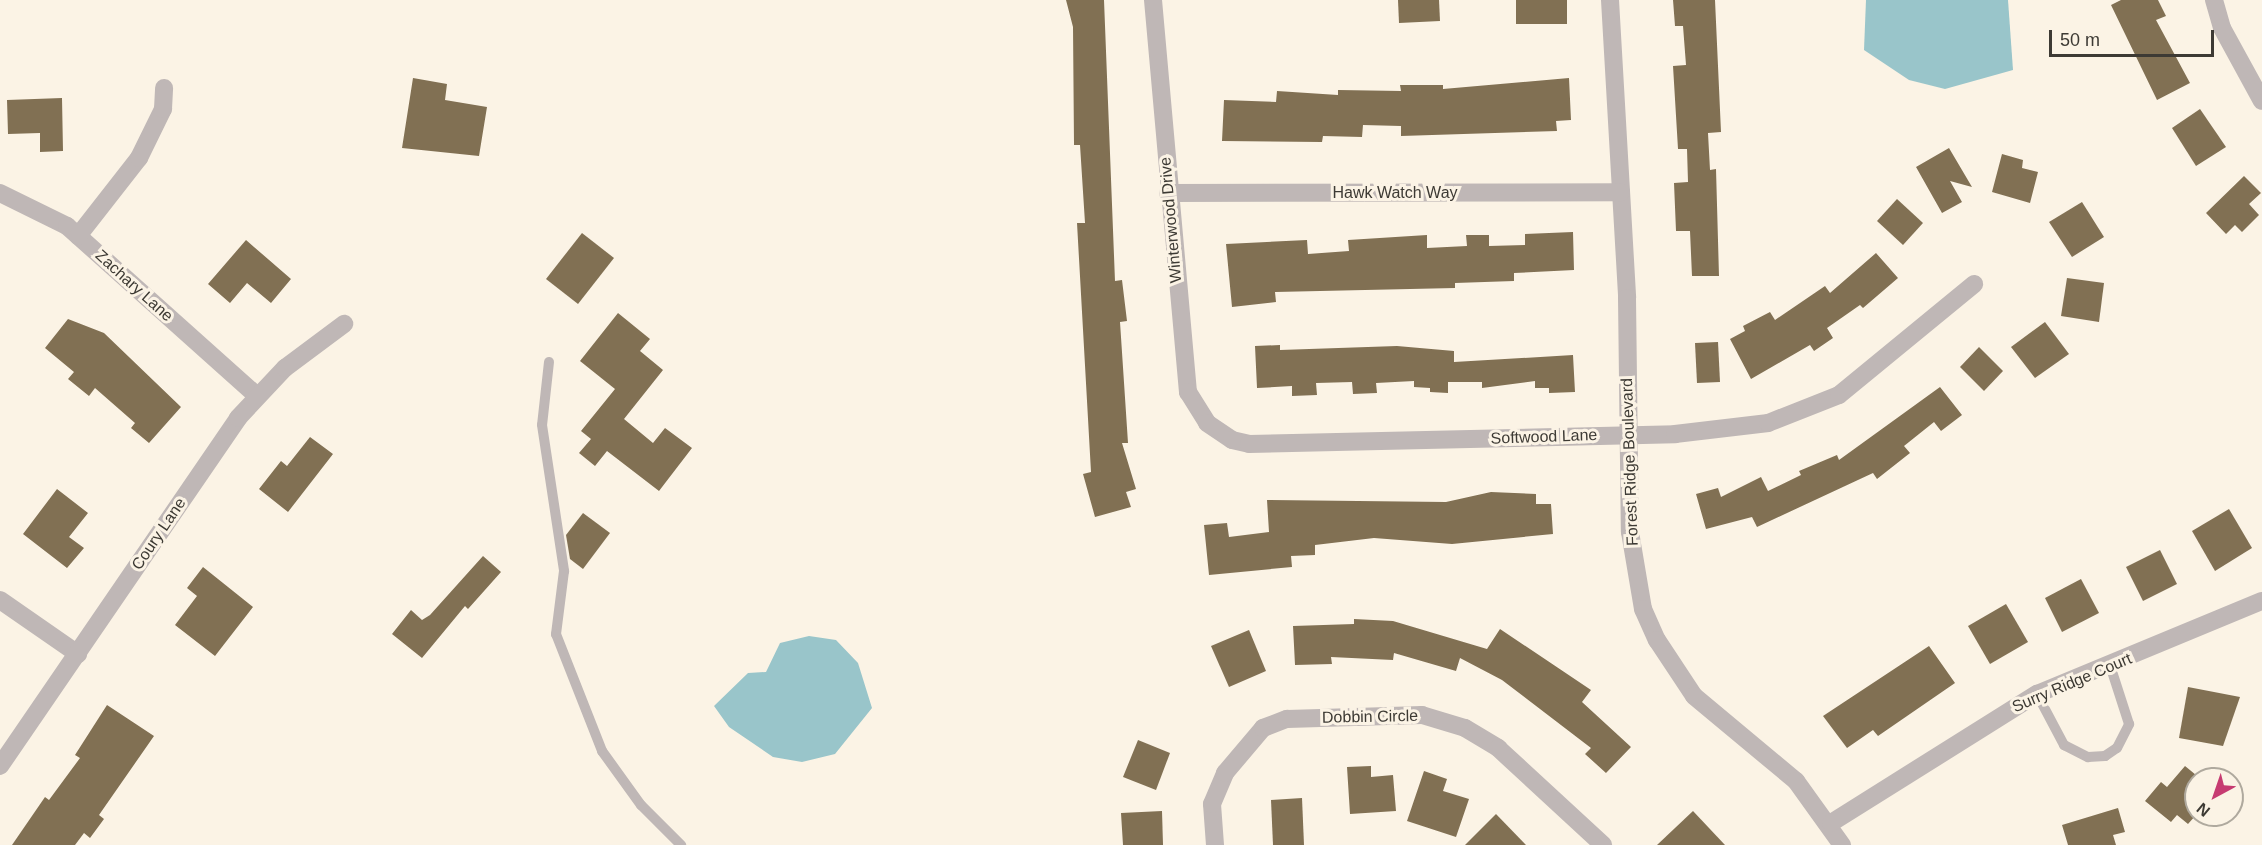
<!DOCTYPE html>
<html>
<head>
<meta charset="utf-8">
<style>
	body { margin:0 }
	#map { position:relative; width:2262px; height:845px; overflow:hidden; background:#fbf3e5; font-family:Helvetica,sans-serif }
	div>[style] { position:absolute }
	.water>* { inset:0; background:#99c5ca }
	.building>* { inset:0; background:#817053 }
	.service>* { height:10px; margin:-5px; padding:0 5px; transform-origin:5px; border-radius:5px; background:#bfb7b6 }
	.minor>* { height:18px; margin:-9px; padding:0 9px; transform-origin:9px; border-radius:9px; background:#bfb7b6 }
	span { translate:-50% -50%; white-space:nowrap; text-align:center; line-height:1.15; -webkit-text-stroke:6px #fbf3e5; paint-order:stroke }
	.street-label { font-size:16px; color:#3d3a34 }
	.north { position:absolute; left:2184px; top:767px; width:60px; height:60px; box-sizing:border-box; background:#fbf3e5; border:2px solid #afa99e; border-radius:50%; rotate:220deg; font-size:16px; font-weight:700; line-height:24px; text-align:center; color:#3d3a34 }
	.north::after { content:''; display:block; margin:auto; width:21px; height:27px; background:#c63b71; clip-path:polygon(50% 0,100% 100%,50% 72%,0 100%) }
	.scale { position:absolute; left:2049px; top:30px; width:165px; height:27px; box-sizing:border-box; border:3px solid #3d3a34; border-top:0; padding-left:8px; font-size:18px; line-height:21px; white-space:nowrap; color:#3d3a34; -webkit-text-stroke:4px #fbf3e5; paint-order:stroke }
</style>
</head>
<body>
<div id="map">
	<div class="water">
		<i style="clip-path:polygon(1866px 0,2008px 0,2013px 70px,1945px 89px,1909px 80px,1864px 50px)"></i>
		<i style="clip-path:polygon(809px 636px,836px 640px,858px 663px,872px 708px,835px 754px,802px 762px,773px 757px,729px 727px,714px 706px,748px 673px,766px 672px,780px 643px)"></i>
	</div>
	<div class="building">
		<i style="clip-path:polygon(1066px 0,1104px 0,1115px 281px,1122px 280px,1127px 321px,1120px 322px,1128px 443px,1122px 443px,1136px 489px,1126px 492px,1131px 507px,1095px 517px,1083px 474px,1091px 472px,1077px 223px,1085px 223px,1080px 145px,1074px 145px,1073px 27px)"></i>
		<i style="clip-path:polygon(1398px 0,1439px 0,1440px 21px,1399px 23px)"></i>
		<i style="clip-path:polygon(1516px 0,1567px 0,1567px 24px,1516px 24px)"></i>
		<i style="clip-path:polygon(1673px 0,1715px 0,1721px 132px,1708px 133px,1710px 170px,1716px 169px,1719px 276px,1692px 276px,1690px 231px,1676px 231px,1674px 183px,1688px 182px,1687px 149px,1678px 149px,1673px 66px,1686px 65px,1683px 26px,1675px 26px)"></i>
		<i style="clip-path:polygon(2121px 0,2158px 0,2166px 16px,2156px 20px,2190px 83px,2157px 100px,2111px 5px)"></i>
		<i style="clip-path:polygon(413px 78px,447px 84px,445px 100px,487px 107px,479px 156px,402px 148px)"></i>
		<i style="clip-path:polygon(1569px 78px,1571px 120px,1556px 121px,1557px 131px,1401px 136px,1401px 126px,1363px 125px,1362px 137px,1323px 136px,1322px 142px,1222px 141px,1224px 100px,1276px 102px,1277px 91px,1338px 95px,1338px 90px,1401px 91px,1400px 85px,1443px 85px,1443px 89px)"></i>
		<i style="clip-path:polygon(62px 98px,63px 151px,40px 152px,40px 133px,8px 134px,7px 100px)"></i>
		<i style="clip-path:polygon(2200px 109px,2226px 147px,2196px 166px,2172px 128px)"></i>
		<i style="clip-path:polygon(1949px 148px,1972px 187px,1950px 181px,1962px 202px,1942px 213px,1916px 167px)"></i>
		<i style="clip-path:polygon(2002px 154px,2023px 160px,2022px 168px,2038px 172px,2030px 203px,1992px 192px)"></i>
		<i style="clip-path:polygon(2244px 176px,2261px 193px,2249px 204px,2259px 215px,2242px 232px,2235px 225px,2226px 234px,2206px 213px)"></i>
		<i style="clip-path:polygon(1897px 199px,1923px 223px,1903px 245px,1877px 221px)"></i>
		<i style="clip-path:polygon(2082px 202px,2104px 237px,2072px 257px,2049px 222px)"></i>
		<i style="clip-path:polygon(1573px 232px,1574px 270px,1514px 273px,1514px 281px,1455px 283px,1455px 288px,1275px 292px,1276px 302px,1232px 307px,1226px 244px,1307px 240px,1308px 254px,1349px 251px,1348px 240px,1427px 235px,1427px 248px,1467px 246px,1466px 235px,1489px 235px,1489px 246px,1525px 245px,1525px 234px)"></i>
		<i style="clip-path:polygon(582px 233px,614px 258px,578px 304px,546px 279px)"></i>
		<i style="clip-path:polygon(246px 240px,291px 279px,271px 303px,247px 283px,230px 303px,208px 284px)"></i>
		<i style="clip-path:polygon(1876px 253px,1898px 278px,1863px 308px,1860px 305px,1827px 328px,1833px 338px,1814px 351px,1810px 345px,1751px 379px,1730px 339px,1745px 331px,1743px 326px,1770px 312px,1775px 320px,1825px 286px,1830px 293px)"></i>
		<i style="clip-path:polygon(2067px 278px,2104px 283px,2099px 322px,2061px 316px)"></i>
		<i style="clip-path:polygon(618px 313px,650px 339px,640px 351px,663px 370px,624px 419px,653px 443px,665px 428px,692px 448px,659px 491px,607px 451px,595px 466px,579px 453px,591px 439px,581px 431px,615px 389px,580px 361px)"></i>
		<i style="clip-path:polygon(68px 319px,104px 333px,181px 407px,149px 443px,131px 428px,135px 423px,95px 388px,89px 396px,68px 379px,74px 372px,45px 348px)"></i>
		<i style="clip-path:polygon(2045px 322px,2069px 354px,2035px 378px,2011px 347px)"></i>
		<i style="clip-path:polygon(1718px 342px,1720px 382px,1697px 383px,1695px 343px)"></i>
		<i style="clip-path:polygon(1280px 345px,1280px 350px,1397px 346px,1454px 351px,1454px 362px,1573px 355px,1575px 392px,1549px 393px,1549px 388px,1535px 388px,1535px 381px,1482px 388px,1482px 382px,1448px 382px,1448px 393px,1430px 392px,1430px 388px,1414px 387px,1414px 381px,1376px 383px,1377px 393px,1353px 394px,1352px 382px,1316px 383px,1317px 395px,1292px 396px,1292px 386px,1257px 388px,1255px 346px)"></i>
		<i style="clip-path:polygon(1979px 347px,2003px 371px,1984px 391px,1960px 367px)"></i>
		<i style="clip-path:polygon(1940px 387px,1962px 415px,1941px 431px,1934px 422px,1904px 446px,1910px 453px,1877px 479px,1873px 473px,1757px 527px,1752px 517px,1706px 529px,1696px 494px,1718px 488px,1721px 497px,1761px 477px,1768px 491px,1801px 475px,1799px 471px,1837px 455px,1839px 460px)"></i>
		<i style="clip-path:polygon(310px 437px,333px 454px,288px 512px,259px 489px,281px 461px,287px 466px)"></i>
		<i style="clip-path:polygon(57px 489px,88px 513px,69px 537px,84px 548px,67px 568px,23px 534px)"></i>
		<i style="clip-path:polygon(1491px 492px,1536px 494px,1536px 504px,1551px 504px,1553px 534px,1452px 544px,1374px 538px,1315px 545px,1315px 555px,1291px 556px,1292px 567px,1209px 575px,1204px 525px,1227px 523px,1229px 537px,1269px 532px,1267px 500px,1446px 502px)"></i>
		<i style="clip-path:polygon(2229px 509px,2252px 548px,2215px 571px,2192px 531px)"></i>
		<i style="clip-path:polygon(583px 513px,610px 533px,583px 569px,570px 559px,566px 535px)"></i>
		<i style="clip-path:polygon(2160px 550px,2177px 584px,2143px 601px,2126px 567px)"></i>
		<i style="clip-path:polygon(483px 556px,501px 572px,468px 609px,465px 606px,422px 658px,392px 634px,411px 610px,422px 620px,430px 615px)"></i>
		<i style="clip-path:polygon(203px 567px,253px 607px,215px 656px,175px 625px,197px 596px,187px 588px)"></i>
		<i style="clip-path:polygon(2081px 579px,2099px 613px,2062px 632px,2045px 598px)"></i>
		<i style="clip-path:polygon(2006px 604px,2028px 642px,1990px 664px,1968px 626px)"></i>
		<i style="clip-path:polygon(1354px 619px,1393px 621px,1487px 649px,1500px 629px,1591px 690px,1582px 702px,1631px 747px,1606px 773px,1585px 754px,1591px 748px,1502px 680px,1460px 658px,1456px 671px,1394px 653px,1393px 660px,1331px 657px,1332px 664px,1295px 665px,1293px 626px,1354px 624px)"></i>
		<i style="clip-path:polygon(1249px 630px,1266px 671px,1229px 687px,1211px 646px)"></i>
		<i style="clip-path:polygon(1929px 646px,1955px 683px,1878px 736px,1873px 730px,1847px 748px,1823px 716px)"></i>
		<i style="clip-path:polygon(2188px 687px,2240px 697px,2223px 746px,2179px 738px)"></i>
		<i style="clip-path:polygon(107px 705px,154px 736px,99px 815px,104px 819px,90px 838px,84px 833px,75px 845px,12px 845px,45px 797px,49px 800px,80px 758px,75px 755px)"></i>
		<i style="clip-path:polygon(1138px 740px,1170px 753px,1156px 790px,1123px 777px)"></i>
		<i style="clip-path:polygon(1371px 766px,1371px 777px,1393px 775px,1396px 811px,1350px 814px,1347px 767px)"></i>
		<i style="clip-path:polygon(2185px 766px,2196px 775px,2196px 815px,2188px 824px,2177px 815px,2171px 822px,2145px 801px,2161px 782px,2167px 787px)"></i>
		<i style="clip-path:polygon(1424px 771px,1447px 779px,1443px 791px,1469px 799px,1456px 837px,1407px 821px)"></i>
		<i style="clip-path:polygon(1302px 798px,1304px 845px,1273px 845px,1271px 800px)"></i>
		<i style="clip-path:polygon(2118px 808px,2125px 832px,2113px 835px,2116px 845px,2068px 845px,2062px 825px)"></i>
		<i style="clip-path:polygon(1162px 811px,1163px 845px,1123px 845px,1121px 813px)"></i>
		<i style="clip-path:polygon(1693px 811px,1725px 845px,1657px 845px)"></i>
		<i style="clip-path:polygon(1496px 814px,1526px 845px,1465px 845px)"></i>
	</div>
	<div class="service">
		<i style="left:549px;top:362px;width:63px;rotate:96.3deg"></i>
		<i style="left:542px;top:425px;width:148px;rotate:81.4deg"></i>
		<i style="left:564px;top:571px;width:64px;rotate:97.2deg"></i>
		<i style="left:556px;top:634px;width:126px;rotate:68.5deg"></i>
		<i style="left:602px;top:751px;width:67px;rotate:54.2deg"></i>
		<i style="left:641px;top:805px;width:57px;rotate:45deg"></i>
		<i style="left:2037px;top:694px;width:58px;rotate:62.1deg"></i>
		<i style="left:2064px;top:745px;width:27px;rotate:27deg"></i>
		<i style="left:2088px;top:757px;width:17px;rotate:-3deg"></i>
		<i style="left:2105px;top:756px;width:14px;rotate:-34deg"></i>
		<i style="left:2117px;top:748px;width:27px;rotate:-63deg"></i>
		<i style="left:2129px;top:724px;width:62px;rotate:-107.9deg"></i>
	</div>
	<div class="minor">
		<i style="left:1153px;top:0;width:394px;rotate:84.9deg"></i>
		<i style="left:1188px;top:392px;width:36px;rotate:58deg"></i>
		<i style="left:1207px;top:423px;width:30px;rotate:34deg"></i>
		<i style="left:1232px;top:440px;width:17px;rotate:13deg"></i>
		<i style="left:1249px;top:444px;width:426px;rotate:-1.3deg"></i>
		<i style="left:1675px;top:434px;width:94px;rotate:-6.7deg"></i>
		<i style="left:1768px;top:423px;width:76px;rotate:-21.5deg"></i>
		<i style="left:1839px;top:395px;width:175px;rotate:-39.4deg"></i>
		<i style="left:1610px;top:0;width:298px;rotate:86.7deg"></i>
		<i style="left:1627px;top:298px;width:234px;rotate:89.3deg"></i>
		<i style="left:1630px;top:532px;width:78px;rotate:80.4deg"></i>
		<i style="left:1643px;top:609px;width:34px;rotate:66deg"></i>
		<i style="left:1657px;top:640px;width:67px;rotate:56.5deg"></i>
		<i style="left:1694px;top:696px;width:133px;rotate:39.8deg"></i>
		<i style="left:1796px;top:781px;width:79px;rotate:54.3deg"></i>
		<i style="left:2214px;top:0;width:29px;rotate:74deg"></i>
		<i style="left:2222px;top:28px;width:83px;rotate:61.3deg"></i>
		<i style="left:0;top:193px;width:75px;rotate:26.2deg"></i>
		<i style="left:67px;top:226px;width:255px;rotate:41.8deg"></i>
		<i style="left:1168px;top:193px;width:453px;rotate:-0.1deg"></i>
		<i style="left:78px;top:236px;width:99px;rotate:-52deg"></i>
		<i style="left:139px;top:158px;width:55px;rotate:-63.9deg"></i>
		<i style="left:163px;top:109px;width:21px;rotate:-87deg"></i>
		<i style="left:0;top:600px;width:95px;rotate:34.7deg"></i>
		<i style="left:0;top:766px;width:422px;rotate:-55.6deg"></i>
		<i style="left:238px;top:418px;width:69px;rotate:-46.8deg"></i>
		<i style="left:285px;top:368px;width:74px;rotate:-36.7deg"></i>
		<i style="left:1831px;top:823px;width:243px;rotate:-32.1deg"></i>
		<i style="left:2037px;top:694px;width:243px;rotate:-22.5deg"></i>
		<i style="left:1215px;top:845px;width:41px;rotate:-94.2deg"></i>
		<i style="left:1212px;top:804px;width:34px;rotate:-67deg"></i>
		<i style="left:1225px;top:773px;width:59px;rotate:-49.8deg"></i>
		<i style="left:1263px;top:728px;width:26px;rotate:-21deg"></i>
		<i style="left:1287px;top:719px;width:135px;rotate:-1.7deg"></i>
		<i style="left:1422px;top:715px;width:45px;rotate:16.8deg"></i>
		<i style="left:1465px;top:728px;width:39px;rotate:31deg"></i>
		<i style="left:1498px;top:748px;width:143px;rotate:42.7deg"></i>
	</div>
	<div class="street-label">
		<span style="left:1395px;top:193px">Hawk Watch Way</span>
		<span style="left:1171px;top:220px;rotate:-95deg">Winterwood Drive</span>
		<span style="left:134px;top:286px;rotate:42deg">Zachary Lane</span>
		<span style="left:1544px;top:437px;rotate:-2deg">Softwood Lane</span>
		<span style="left:1630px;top:462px;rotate:-92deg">Forest Ridge Boulevard</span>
		<span style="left:159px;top:534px;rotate:-56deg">Coury Lane</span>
		<span style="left:2072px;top:683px;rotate:-23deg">Surry Ridge Court</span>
		<span style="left:1370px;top:717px;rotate:-1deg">Dobbin Circle</span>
	</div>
	<div class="north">N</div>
	<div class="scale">50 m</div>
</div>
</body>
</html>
